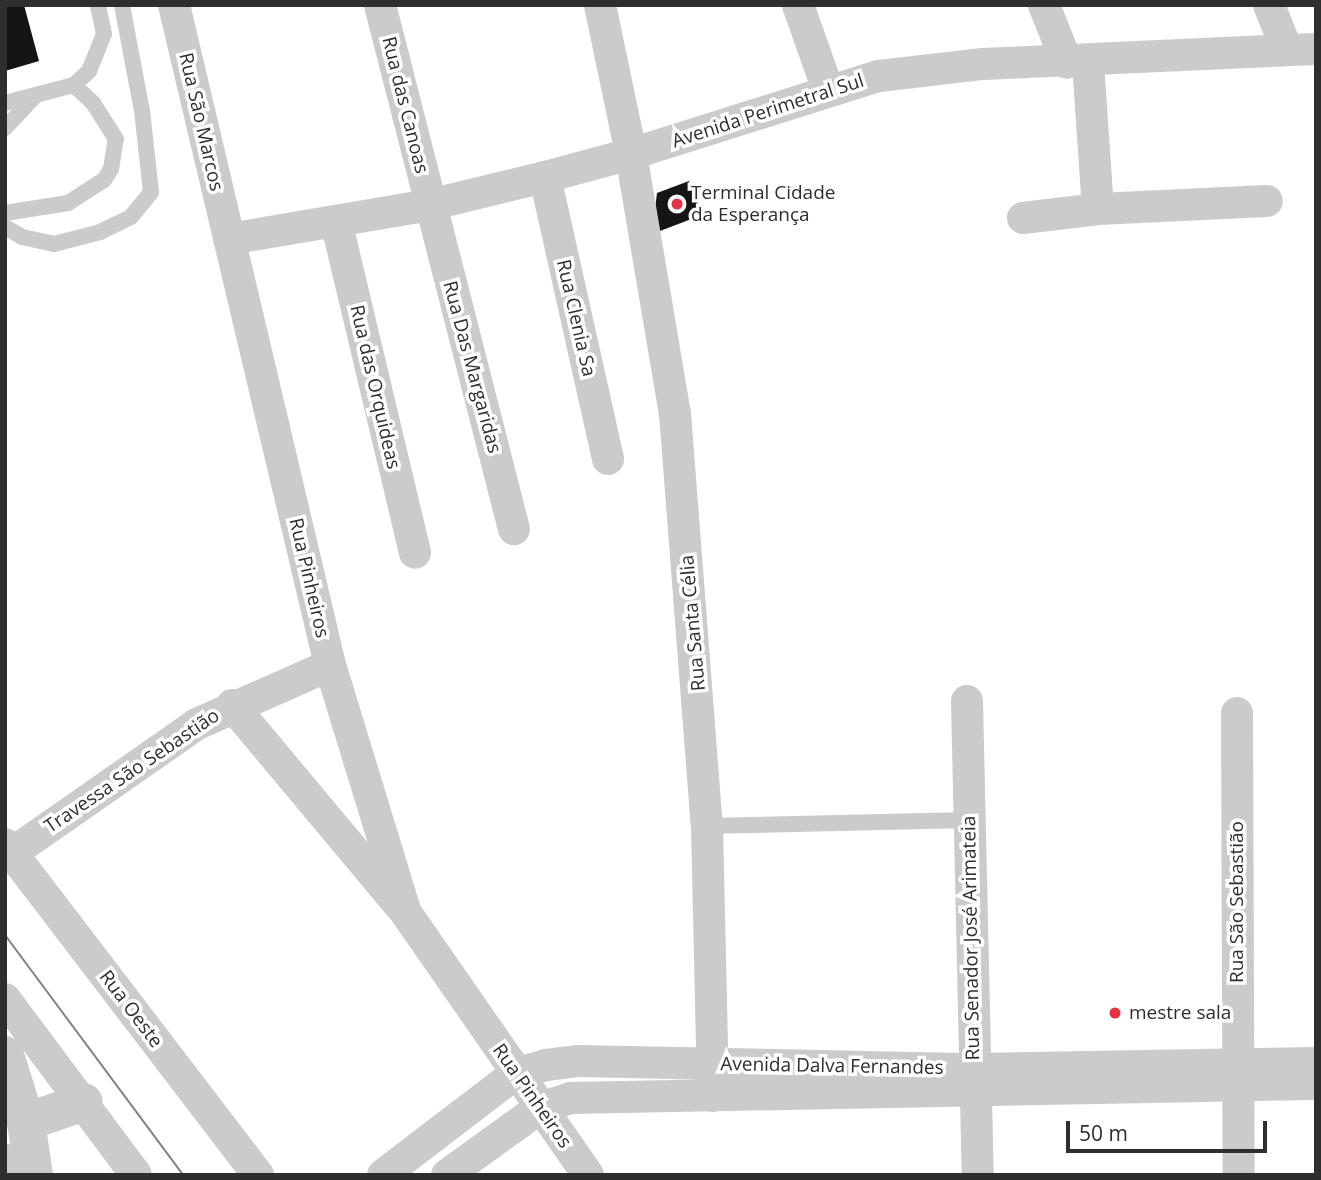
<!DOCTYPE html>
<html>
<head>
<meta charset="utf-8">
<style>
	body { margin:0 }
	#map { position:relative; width:1321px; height:1180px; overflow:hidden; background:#fff; font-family:"Open Sans",sans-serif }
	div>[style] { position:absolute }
	.building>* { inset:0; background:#151515 }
	.service>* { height:16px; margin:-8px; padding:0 8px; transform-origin:8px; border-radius:8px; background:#cbcbcb }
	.minor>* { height:32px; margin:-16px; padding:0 16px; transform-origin:16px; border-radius:16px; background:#cbcbcb }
	.tertiary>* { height:38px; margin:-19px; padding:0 19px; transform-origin:19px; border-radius:19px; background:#cbcbcb }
	.tram>* { height:2px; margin:-1px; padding:0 1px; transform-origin:1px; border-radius:1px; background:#838383 }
	.dots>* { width:19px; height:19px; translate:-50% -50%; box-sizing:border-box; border:4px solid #fff; border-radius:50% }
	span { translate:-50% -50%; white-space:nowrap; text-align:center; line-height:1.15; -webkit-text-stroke:7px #fff; paint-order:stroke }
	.street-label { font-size:19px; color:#2e2e2e }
	.poi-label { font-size:19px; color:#2e2e2e }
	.left { translate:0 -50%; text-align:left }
	.frame { position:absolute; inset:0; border:7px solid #2e2e2e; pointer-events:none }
	.scale { position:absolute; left:1066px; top:1121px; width:201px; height:32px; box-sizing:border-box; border:4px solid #2e2e2e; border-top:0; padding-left:9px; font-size:21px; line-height:24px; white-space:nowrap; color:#2e2e2e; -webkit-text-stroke:5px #fff; paint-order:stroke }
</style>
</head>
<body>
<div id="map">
	<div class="building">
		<i style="clip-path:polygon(5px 5px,24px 5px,39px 61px,5px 71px)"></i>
		<i style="clip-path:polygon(689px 181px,702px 215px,652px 234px,657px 193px)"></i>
	</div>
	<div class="service">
		<i style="left:5px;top:103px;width:71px;rotate:-14.6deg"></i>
		<i style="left:74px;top:85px;width:21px;rotate:-43deg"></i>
		<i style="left:89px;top:71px;width:40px;rotate:-68deg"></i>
		<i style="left:104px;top:34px;width:30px;rotate:-102deg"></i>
		<i style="left:5px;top:128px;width:45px;rotate:-46.8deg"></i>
		<i style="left:5px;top:213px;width:64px;rotate:-9deg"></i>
		<i style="left:68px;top:203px;width:43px;rotate:-32.6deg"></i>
		<i style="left:104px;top:180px;width:13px;rotate:-58deg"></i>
		<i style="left:111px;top:169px;width:30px;rotate:-81deg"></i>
		<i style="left:116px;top:139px;width:43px;rotate:-122.6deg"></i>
		<i style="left:93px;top:103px;width:26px;rotate:-137deg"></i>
		<i style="left:5px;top:227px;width:20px;rotate:30deg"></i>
		<i style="left:22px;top:237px;width:33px;rotate:12deg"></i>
		<i style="left:54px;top:244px;width:48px;rotate:-14.6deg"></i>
		<i style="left:100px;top:232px;width:34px;rotate:-26deg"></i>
		<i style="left:131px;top:217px;width:32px;rotate:-51deg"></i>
		<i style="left:151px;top:192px;width:81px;rotate:-96.3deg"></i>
		<i style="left:142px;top:111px;width:108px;rotate:-100.7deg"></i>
		<i style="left:707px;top:826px;width:262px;rotate:-1.3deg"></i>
	</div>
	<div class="minor">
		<i style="left:174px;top:5px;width:678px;rotate:76.7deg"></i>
		<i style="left:330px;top:665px;width:259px;rotate:73deg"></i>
		<i style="left:406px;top:913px;width:319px;rotate:55.2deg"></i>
		<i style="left:380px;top:5px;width:541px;rotate:75.66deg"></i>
		<i style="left:600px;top:5px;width:152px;rotate:78.2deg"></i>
		<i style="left:631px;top:154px;width:263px;rotate:80.4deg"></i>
		<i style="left:675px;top:413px;width:414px;rotate:85.6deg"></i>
		<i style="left:707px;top:826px;width:270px;rotate:88.7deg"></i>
		<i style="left:798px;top:5px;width:90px;rotate:70.6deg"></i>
		<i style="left:1044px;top:5px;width:62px;rotate:68.4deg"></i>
		<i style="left:1269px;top:5px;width:48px;rotate:68.2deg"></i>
		<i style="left:1088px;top:63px;width:146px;rotate:86.1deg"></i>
		<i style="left:545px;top:177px;width:289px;rotate:77.4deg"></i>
		<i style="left:1023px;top:218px;width:76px;rotate:-6.8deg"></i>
		<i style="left:1098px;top:209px;width:169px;rotate:-2.7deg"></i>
		<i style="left:336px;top:221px;width:341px;rotate:76.6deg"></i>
		<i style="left:229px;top:239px;width:203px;rotate:-9.6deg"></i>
		<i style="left:429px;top:205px;width:119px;rotate:-13.6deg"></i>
		<i style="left:545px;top:177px;width:89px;rotate:-15deg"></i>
		<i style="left:631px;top:154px;width:260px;rotate:-17.5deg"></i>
		<i style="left:879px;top:76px;width:105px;rotate:-6.6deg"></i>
		<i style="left:983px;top:64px;width:333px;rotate:-2.6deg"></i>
		<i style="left:967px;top:701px;width:474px;rotate:88.7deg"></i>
		<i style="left:232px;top:705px;width:263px;rotate:50.1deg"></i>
		<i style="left:1237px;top:713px;width:462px;rotate:89.8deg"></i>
		<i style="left:5px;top:844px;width:417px;rotate:52.6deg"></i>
		<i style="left:15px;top:851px;width:222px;rotate:-34.9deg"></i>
		<i style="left:197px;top:724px;width:145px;rotate:-23.9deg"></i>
		<i style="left:5px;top:999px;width:219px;rotate:53.3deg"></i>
		<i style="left:5px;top:1160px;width:29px;rotate:4deg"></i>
		<i style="left:383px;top:1175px;width:166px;rotate:-37.4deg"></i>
		<i style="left:515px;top:1074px;width:32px;rotate:-16deg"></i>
		<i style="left:546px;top:1065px;width:33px;rotate:-7deg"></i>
		<i style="left:579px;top:1061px;width:395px;rotate:1.2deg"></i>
		<i style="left:974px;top:1069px;width:342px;rotate:-1deg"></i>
		<i style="left:447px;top:1175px;width:115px;rotate:-35.8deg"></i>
		<i style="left:540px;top:1108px;width:32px;rotate:-18deg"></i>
		<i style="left:570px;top:1098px;width:744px;rotate:-1.08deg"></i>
	</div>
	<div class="tertiary">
		<i style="left:5px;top:1055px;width:70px;rotate:72.6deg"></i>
		<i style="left:26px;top:1122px;width:54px;rotate:81.4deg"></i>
		<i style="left:26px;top:1122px;width:61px;rotate:-19deg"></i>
	</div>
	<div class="tram">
		<i style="left:5px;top:935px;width:299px;rotate:53.4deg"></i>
	</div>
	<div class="dots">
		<i style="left:677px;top:204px;background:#e43243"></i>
		<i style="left:1115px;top:1013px;background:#e43243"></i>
	</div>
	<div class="street-label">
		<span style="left:405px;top:105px;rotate:76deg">Rua das Canoas</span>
		<span style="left:768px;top:111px;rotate:-18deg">Avenida Perimetral Sul</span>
		<span style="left:201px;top:122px;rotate:77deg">Rua São Marcos</span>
		<span style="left:576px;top:318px;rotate:77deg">Rua Clenia Sa</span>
		<span style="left:472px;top:367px;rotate:75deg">Rua Das Margaridas</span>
		<span style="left:375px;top:387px;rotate:77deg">Rua das Orquideas</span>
		<span style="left:309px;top:578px;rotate:77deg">Rua Pinheiros</span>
		<span style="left:693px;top:623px;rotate:-95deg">Rua Santa Célia</span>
		<span style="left:132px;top:771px;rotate:-34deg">Travessa São Sebastião</span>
		<span style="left:1237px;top:902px;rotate:-90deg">Rua São Sebastião</span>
		<span style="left:971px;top:938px;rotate:-91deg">Rua Senador José Arimateia</span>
		<span style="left:131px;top:1009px;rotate:53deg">Rua Oeste</span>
		<span style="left:832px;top:1066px;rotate:1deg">Avenida Dalva Fernandes</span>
		<span style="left:532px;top:1096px;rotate:55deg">Rua Pinheiros</span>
	</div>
	<div class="poi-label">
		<span class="left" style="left:691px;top:204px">Terminal Cidade<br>da Esperança</span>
		<span class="left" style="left:1129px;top:1013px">mestre sala</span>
	</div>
	<div class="frame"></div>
	<div class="scale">50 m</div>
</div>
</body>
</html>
